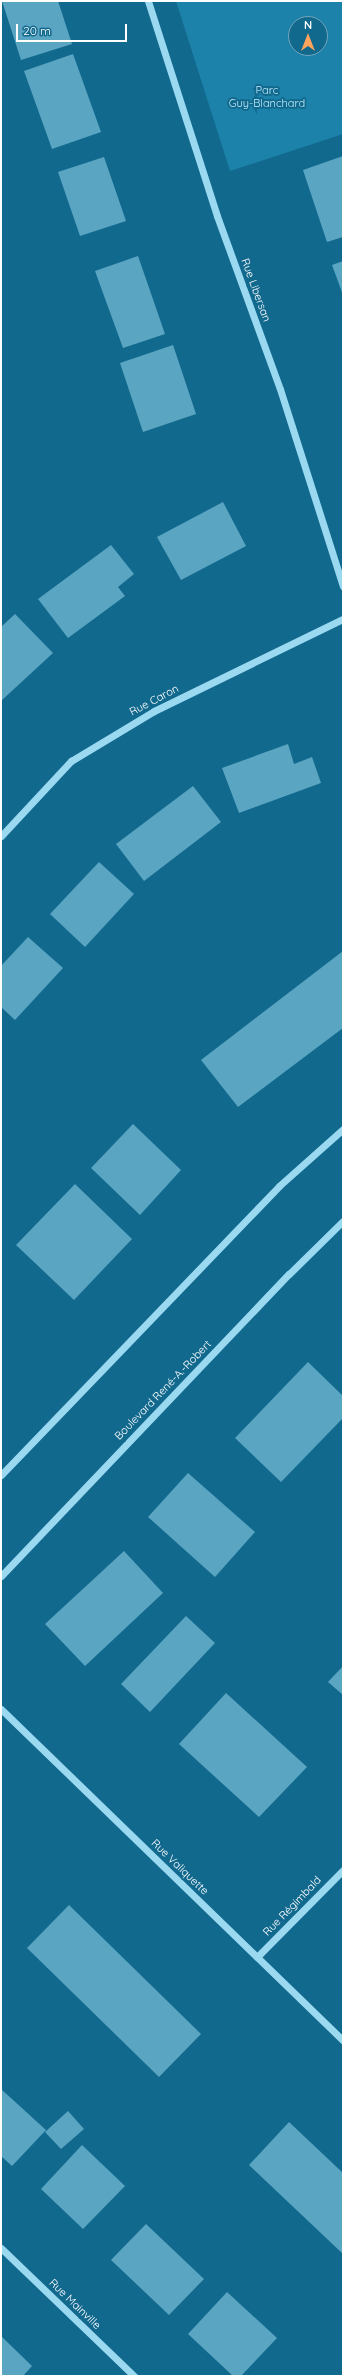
<!DOCTYPE html>
<html>
<head>
<meta charset="utf-8">
<style>
	body { margin:0 }
	#map { position:relative; width:344px; height:2377px; overflow:hidden; background:#12698e; font-family:Quicksand,sans-serif }
	div>[style] { position:absolute }
	.green>* { inset:0; background:#1d82aa }
	.building>* { inset:0; background:#5aa5c2 }
	.minor>* { height:7px; margin:-3.5px; padding:0 3.5px; transform-origin:3.5px; border-radius:3.5px; background:#9bd9f1 }
	span { translate:-50% -50%; white-space:nowrap; text-align:center; line-height:1.15; -webkit-text-stroke:4px #12698e; paint-order:stroke }
	.park-label { font-size:11px; color:#c2ecfc }
	.street-label { font-size:11px; color:#fff }
	.frame { position:absolute; inset:0; border:2px solid #fff; pointer-events:none }
	.north { position:absolute; left:288px; top:16px; width:40px; height:40px; box-sizing:border-box; background:#12698e; border:1px solid #71a5bb; border-radius:50%; rotate:0deg; font-size:11px; font-weight:700; line-height:16px; text-align:center; color:#fff }
	.north::after { content:''; display:block; margin:auto; width:14px; height:18px; background:#ffa45c; clip-path:polygon(50% 0,100% 100%,50% 72%,0 100%) }
	.scale { position:absolute; left:16px; top:24px; width:111px; height:18px; box-sizing:border-box; border:2px solid #fff; border-top:0; padding-left:5px; font-size:12px; line-height:14px; white-space:nowrap; color:#fff; -webkit-text-stroke:3px #12698e; paint-order:stroke }
</style>
</head>
<body>
<div id="map">
	<div class="green">
		<i style="clip-path:polygon(evenodd,176px 1px,343px 1px,343px 134px,230px 171px,176px 1px,296px 24px,320px 24px,320px 48px,296px 48px,296px 24px)"></i>
	</div>
	<div class="building">
		<i style="clip-path:polygon(2px 1px,58px 1px,72px 44px,21px 60px)"></i>
		<i style="clip-path:polygon(73px 54px,101px 132px,52px 149px,24px 71px)"></i>
		<i style="clip-path:polygon(343px 156px,343px 237px,327px 242px,303px 170px)"></i>
		<i style="clip-path:polygon(104px 157px,126px 221px,80px 236px,58px 172px)"></i>
		<i style="clip-path:polygon(138px 256px,165px 334px,123px 348px,95px 271px)"></i>
		<i style="clip-path:polygon(343px 261px,343px 295px,332px 265px)"></i>
		<i style="clip-path:polygon(173px 345px,196px 414px,143px 432px,120px 363px)"></i>
		<i style="clip-path:polygon(223px 502px,246px 546px,181px 580px,157px 537px)"></i>
		<i style="clip-path:polygon(111px 545px,134px 574px,118px 587px,125px 596px,68px 638px,38px 599px)"></i>
		<i style="clip-path:polygon(15px 614px,53px 653px,1px 701px,1px 627px)"></i>
		<i style="clip-path:polygon(288px 744px,294px 764px,312px 757px,321px 783px,239px 813px,222px 768px)"></i>
		<i style="clip-path:polygon(193px 786px,221px 822px,144px 881px,116px 844px)"></i>
		<i style="clip-path:polygon(99px 862px,134px 894px,85px 947px,50px 914px)"></i>
		<i style="clip-path:polygon(28px 937px,63px 968px,15px 1020px,1px 1007px,1px 966px)"></i>
		<i style="clip-path:polygon(343px 951px,343px 1028px,238px 1107px,201px 1060px)"></i>
		<i style="clip-path:polygon(133px 1124px,181px 1170px,140px 1215px,91px 1168px)"></i>
		<i style="clip-path:polygon(75px 1184px,132px 1239px,74px 1300px,16px 1245px)"></i>
		<i style="clip-path:polygon(308px 1362px,343px 1396px,343px 1418px,281px 1482px,235px 1438px)"></i>
		<i style="clip-path:polygon(188px 1473px,255px 1532px,215px 1577px,148px 1517px)"></i>
		<i style="clip-path:polygon(124px 1551px,163px 1593px,85px 1666px,45px 1624px)"></i>
		<i style="clip-path:polygon(186px 1616px,215px 1643px,150px 1712px,121px 1684px)"></i>
		<i style="clip-path:polygon(343px 1666px,343px 1695px,328px 1682px)"></i>
		<i style="clip-path:polygon(226px 1693px,307px 1767px,259px 1817px,179px 1744px)"></i>
		<i style="clip-path:polygon(69px 1905px,201px 2034px,159px 2077px,27px 1948px)"></i>
		<i style="clip-path:polygon(1px 2089px,46px 2130px,12px 2166px,1px 2156px)"></i>
		<i style="clip-path:polygon(68px 2111px,84px 2129px,61px 2149px,45px 2132px)"></i>
		<i style="clip-path:polygon(289px 2122px,343px 2173px,343px 2254px,249px 2165px)"></i>
		<i style="clip-path:polygon(82px 2145px,125px 2186px,83px 2229px,41px 2189px)"></i>
		<i style="clip-path:polygon(146px 2224px,204px 2279px,169px 2315px,111px 2260px)"></i>
		<i style="clip-path:polygon(227px 2292px,277px 2338px,241px 2376px,233px 2376px,188px 2334px)"></i>
		<i style="clip-path:polygon(1px 2336px,32px 2366px,23px 2376px,1px 2376px)"></i>
	</div>
	<div class="minor">
		<i style="left:148px;top:1px;width:226px;rotate:72.2deg"></i>
		<i style="left:217px;top:216px;width:184px;rotate:70deg"></i>
		<i style="left:280px;top:389px;width:207px;rotate:72.3deg"></i>
		<i style="left:1px;top:836px;width:103px;rotate:-47deg"></i>
		<i style="left:71px;top:761px;width:97px;rotate:-31.1deg"></i>
		<i style="left:154px;top:711px;width:210px;rotate:-26deg"></i>
		<i style="left:1px;top:1475px;width:401px;rotate:-46.1deg"></i>
		<i style="left:279px;top:1186px;width:86px;rotate:-41.7deg"></i>
		<i style="left:1px;top:1576px;width:417px;rotate:-46.4deg"></i>
		<i style="left:289px;top:1274px;width:76px;rotate:-44.5deg"></i>
		<i style="left:1px;top:1709px;width:477px;rotate:44.1deg"></i>
		<i style="left:257px;top:1957px;width:122px;rotate:-45.3deg"></i>
		<i style="left:1px;top:2248px;width:185px;rotate:43.9deg"></i>
	</div>
	<div class="park-label">
		<span style="left:267px;top:97px">Parc<br>Guy-Blanchard</span>
	</div>
	<div class="street-label">
		<span style="left:256px;top:290px;rotate:70deg">Rue Libersan</span>
		<span style="left:154px;top:700px;rotate:-28deg">Rue Caron</span>
		<span style="left:163px;top:1390px;rotate:-46deg">Boulevard René-A.-Robert</span>
		<span style="left:180px;top:1867px;rotate:44deg">Rue Valiquette</span>
		<span style="left:292px;top:1906px;rotate:-46deg">Rue Régimbald</span>
		<span style="left:75px;top:2304px;rotate:44deg">Rue Mainville</span>
	</div>
	<div class="frame"></div>
	<div class="north">N</div>
	<div class="scale">20 m</div>
</div>
</body>
</html>
